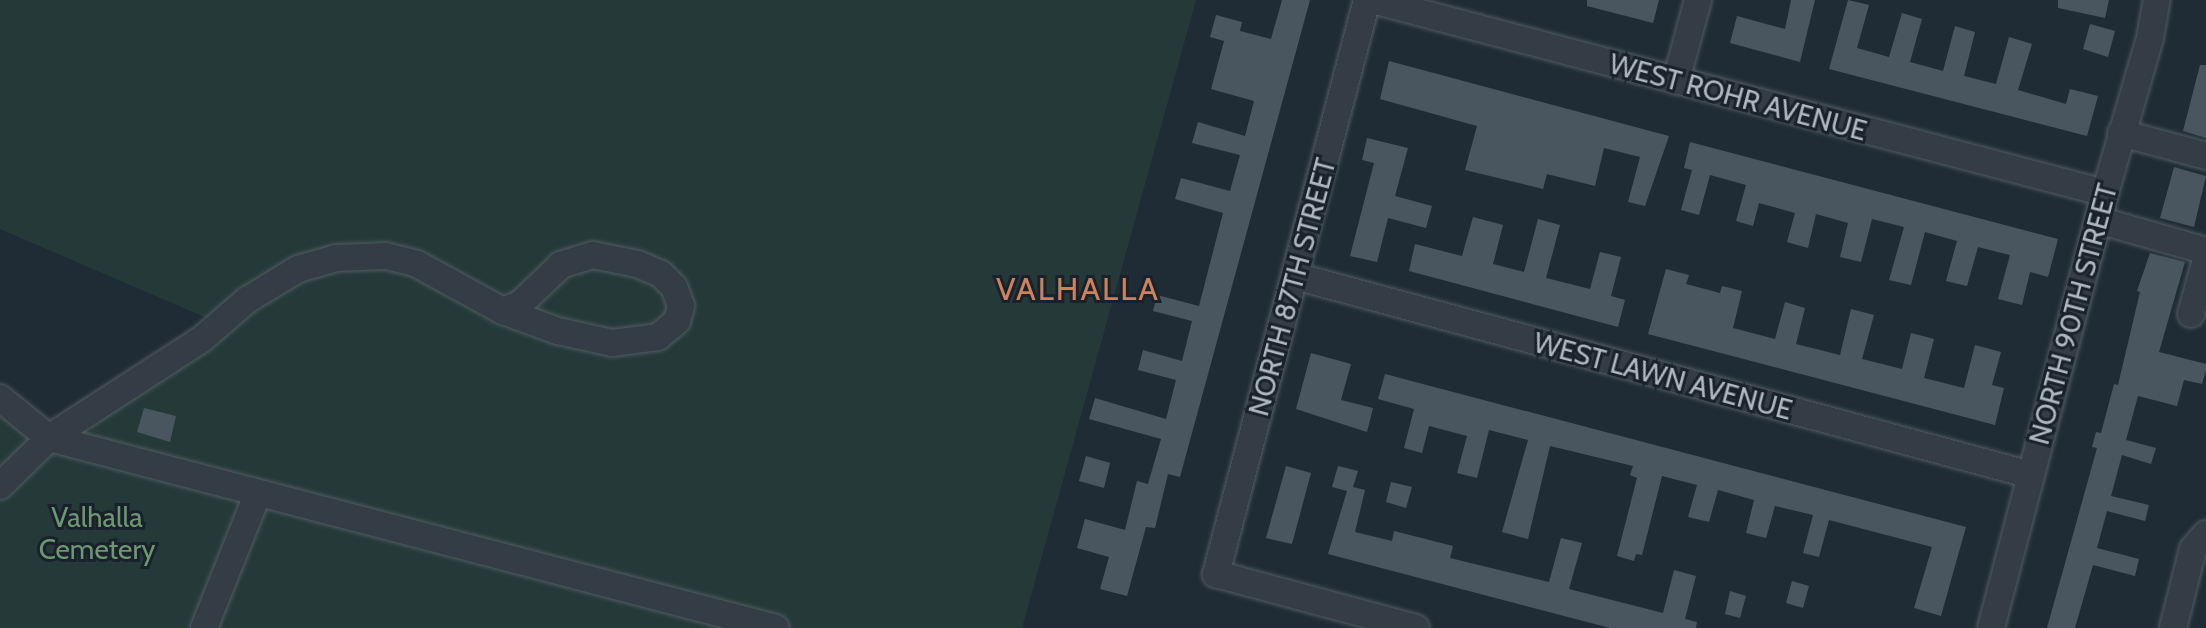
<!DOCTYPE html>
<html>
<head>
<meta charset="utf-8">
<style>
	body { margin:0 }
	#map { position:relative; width:2206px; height:628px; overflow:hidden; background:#202c35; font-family:Cabin,sans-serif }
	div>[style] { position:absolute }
	.green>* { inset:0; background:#253a38 }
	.building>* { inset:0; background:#495660 }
	.roads { filter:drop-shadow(0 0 2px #515b63) drop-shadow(0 0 2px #515b63) }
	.minor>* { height:26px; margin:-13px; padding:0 13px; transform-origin:13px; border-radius:13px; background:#343d45 }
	span { translate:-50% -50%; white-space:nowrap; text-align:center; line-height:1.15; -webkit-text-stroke:6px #19222a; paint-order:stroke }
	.street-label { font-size:28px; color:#aeb8c2 }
	.park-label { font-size:28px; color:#6f9673 }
	.quarter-label { font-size:32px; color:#cc815f; letter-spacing:2px }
</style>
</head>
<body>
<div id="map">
	<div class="green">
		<i style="clip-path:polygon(0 0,1196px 0,1022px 628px,0 628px,0 408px,90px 432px,95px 416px,230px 328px,0 229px)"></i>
	</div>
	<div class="building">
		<i style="clip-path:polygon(1282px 0,1310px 0,1180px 477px,1168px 474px,1155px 528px,1146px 527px,1127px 596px,1100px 589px,1109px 557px,1077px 548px,1085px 519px,1125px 530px,1137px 481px,1148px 484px,1161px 439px,1089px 419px,1095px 398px,1166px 419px,1176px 380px,1138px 370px,1143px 350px,1182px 361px,1192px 321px,1153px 311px,1157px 295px,1199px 306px,1223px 213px,1175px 199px,1181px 178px,1230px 191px,1240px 155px,1192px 143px,1198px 122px,1245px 136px,1254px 101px,1211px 89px,1224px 41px,1210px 37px,1216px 15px,1242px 22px,1240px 31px,1271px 39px)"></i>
		<i style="clip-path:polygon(1587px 0,1659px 0,1653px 23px,1587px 6px)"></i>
		<i style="clip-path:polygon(1791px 0,1815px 0,1800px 62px,1730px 43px,1737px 16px,1785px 29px)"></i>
		<i style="clip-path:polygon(1848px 0,1869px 5px,1857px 48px,1889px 57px,1902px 13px,1922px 19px,1910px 62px,1943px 71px,1955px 26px,1975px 32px,1964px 76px,1996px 84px,2009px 37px,2032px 44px,2018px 90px,2066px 104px,2070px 89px,2098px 96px,2087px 136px,1829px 69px)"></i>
		<i style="clip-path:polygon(2058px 0,2109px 0,2105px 18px,2058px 8px)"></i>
		<i style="clip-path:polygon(2090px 24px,2115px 31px,2108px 57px,2083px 49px)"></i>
		<i style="clip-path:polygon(1389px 61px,1669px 136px,1645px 206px,1628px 202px,1640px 157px,1604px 148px,1595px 186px,1547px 174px,1543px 189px,1465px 170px,1477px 126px,1380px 99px)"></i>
		<i style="clip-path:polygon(2200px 65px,2206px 65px,2206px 138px,2183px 131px)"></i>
		<i style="clip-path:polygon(1367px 138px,1408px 148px,1395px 196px,1432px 206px,1426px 228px,1388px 218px,1377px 262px,1350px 256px,1374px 163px,1362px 160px)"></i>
		<i style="clip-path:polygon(1690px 142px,2058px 239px,2048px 277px,2030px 272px,2022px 305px,1998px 299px,2010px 255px,1978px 247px,1967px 286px,1946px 281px,1957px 241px,1925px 232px,1911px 285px,1889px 280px,1904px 227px,1872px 219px,1861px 262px,1840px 257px,1848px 223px,1816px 214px,1808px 248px,1787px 242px,1795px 213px,1759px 203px,1753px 226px,1736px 221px,1746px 185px,1710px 175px,1699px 215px,1681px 210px,1692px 170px,1684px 168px)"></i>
		<i style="clip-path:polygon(2174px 167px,2206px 176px,2194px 227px,2160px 218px)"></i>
		<i style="clip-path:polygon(1473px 217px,1503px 225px,1493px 264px,1524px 272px,1538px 219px,1560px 225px,1546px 278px,1590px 289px,1600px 252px,1621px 257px,1611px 296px,1625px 300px,1618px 327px,1409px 271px,1415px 244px,1462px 256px)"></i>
		<i style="clip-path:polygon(2150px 253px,2185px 262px,2159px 352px,2206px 364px,2206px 370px,2202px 384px,2184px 380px,2177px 406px,2138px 396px,2126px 440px,2156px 448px,2151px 464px,2122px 455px,2111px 496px,2149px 505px,2145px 521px,2107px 511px,2097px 548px,2139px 559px,2135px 576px,2093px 565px,2075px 628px,2047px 628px,2097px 448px,2092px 447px,2096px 432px,2101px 433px,2114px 384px,2118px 385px,2140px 292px,2137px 291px)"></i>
		<i style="clip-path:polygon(1666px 269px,1689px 275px,1686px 284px,1720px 293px,1722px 286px,1742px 291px,1733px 328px,1775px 339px,1785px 302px,1805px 308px,1796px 344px,1840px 355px,1851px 309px,1874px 315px,1862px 359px,1902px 369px,1911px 333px,1934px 339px,1924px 378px,1964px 388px,1975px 345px,2001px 352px,1992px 385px,2004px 388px,1995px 425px,1648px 334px)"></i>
		<i style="clip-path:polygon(1311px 353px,1351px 364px,1341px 400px,1373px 408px,1367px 432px,1296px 409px)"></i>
		<i style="clip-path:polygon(1385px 374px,1966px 527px,1941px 616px,1914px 608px,1932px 547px,1829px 520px,1819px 557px,1803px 553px,1813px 515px,1775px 506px,1766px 538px,1746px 533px,1754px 500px,1718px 490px,1709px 522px,1688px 517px,1697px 485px,1662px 476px,1642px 555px,1636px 554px,1634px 561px,1617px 556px,1637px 478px,1630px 475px,1633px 466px,1550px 446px,1528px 539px,1502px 532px,1528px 440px,1489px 430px,1477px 478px,1457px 473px,1467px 436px,1429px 426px,1422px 453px,1404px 448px,1414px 409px,1378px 399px)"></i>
		<i style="clip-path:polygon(144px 408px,176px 416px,170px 442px,137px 432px)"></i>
		<i style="clip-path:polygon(1086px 456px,1110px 463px,1104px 488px,1079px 481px)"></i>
		<i style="clip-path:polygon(1286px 466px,1311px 473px,1292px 544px,1266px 538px)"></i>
		<i style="clip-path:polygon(1338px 466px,1358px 471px,1353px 487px,1365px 490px,1355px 532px,1392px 541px,1394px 531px,1453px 546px,1450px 558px,1549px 582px,1561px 538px,1582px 543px,1569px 589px,1663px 613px,1674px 570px,1696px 576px,1685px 619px,1697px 622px,1696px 628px,1610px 628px,1328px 554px,1347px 491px,1332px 487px)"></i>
		<i style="clip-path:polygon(1391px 482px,1412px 487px,1406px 508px,1386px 502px)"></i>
		<i style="clip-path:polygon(1792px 581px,1809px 586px,1803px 608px,1786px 603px)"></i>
		<i style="clip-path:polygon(1730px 591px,1746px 596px,1740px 618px,1725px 614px)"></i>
	</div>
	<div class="roads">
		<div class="minor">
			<i style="left:1367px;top:0;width:594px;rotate:104.74deg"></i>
			<i style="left:1216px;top:574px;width:207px;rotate:15.1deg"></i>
			<i style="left:1372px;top:0;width:758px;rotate:14.75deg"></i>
			<i style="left:1676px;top:81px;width:84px;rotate:-74.8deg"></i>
			<i style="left:2121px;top:133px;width:88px;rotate:15.1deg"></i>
			<i style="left:2098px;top:220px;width:112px;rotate:16deg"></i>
			<i style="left:1295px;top:276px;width:762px;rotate:15.13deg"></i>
			<i style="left:2191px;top:314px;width:56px;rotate:-74.5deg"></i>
			<i style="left:0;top:398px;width:63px;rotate:39.2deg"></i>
			<i style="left:49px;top:438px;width:182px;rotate:-32.9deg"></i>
			<i style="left:202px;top:339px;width:60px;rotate:-40.9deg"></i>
			<i style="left:247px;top:300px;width:60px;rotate:-31.3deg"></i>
			<i style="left:298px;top:269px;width:40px;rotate:-16deg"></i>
			<i style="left:336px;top:258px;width:50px;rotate:-2.3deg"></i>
			<i style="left:386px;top:256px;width:32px;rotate:14deg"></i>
			<i style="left:417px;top:264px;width:98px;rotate:28.7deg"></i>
			<i style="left:503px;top:311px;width:59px;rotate:20deg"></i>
			<i style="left:558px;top:331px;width:55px;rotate:12.5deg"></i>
			<i style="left:612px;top:343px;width:46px;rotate:-7.4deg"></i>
			<i style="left:658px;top:337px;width:25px;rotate:-40deg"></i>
			<i style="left:677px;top:321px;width:16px;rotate:-75deg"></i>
			<i style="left:681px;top:306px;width:20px;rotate:-110deg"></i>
			<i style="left:674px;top:287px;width:18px;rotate:-135deg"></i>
			<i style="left:661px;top:274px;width:26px;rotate:-157deg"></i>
			<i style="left:637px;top:264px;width:45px;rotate:-168.4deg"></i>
			<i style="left:593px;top:255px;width:34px;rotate:163deg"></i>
			<i style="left:561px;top:265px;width:57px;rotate:136.4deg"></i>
			<i style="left:520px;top:304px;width:18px;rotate:158deg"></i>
			<i style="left:0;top:486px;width:69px;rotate:-44.4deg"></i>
			<i style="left:49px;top:438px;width:751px;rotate:14.65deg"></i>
			<i style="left:204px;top:628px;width:145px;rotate:-68.2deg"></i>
			<i style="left:1991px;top:628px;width:450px;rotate:-75.3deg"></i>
			<i style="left:2105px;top:193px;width:161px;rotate:-73.8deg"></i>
			<i style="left:2150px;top:38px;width:39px;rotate:-80deg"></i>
			<i style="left:2173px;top:628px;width:81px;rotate:-75.8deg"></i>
			<i style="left:2193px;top:549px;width:20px;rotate:-49deg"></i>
		</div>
	</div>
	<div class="street-label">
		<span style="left:1738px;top:97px;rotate:15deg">WEST ROHR AVENUE</span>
		<span style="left:1292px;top:287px;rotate:-75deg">NORTH 87TH STREET</span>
		<span style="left:2073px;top:314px;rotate:-75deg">NORTH 90TH STREET</span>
		<span style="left:1663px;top:376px;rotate:15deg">WEST LAWN AVENUE</span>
	</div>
	<div class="park-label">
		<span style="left:97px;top:533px">Valhalla<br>Cemetery</span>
	</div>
	<div class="quarter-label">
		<span style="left:1078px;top:289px">VALHALLA</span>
	</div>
</div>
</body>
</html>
